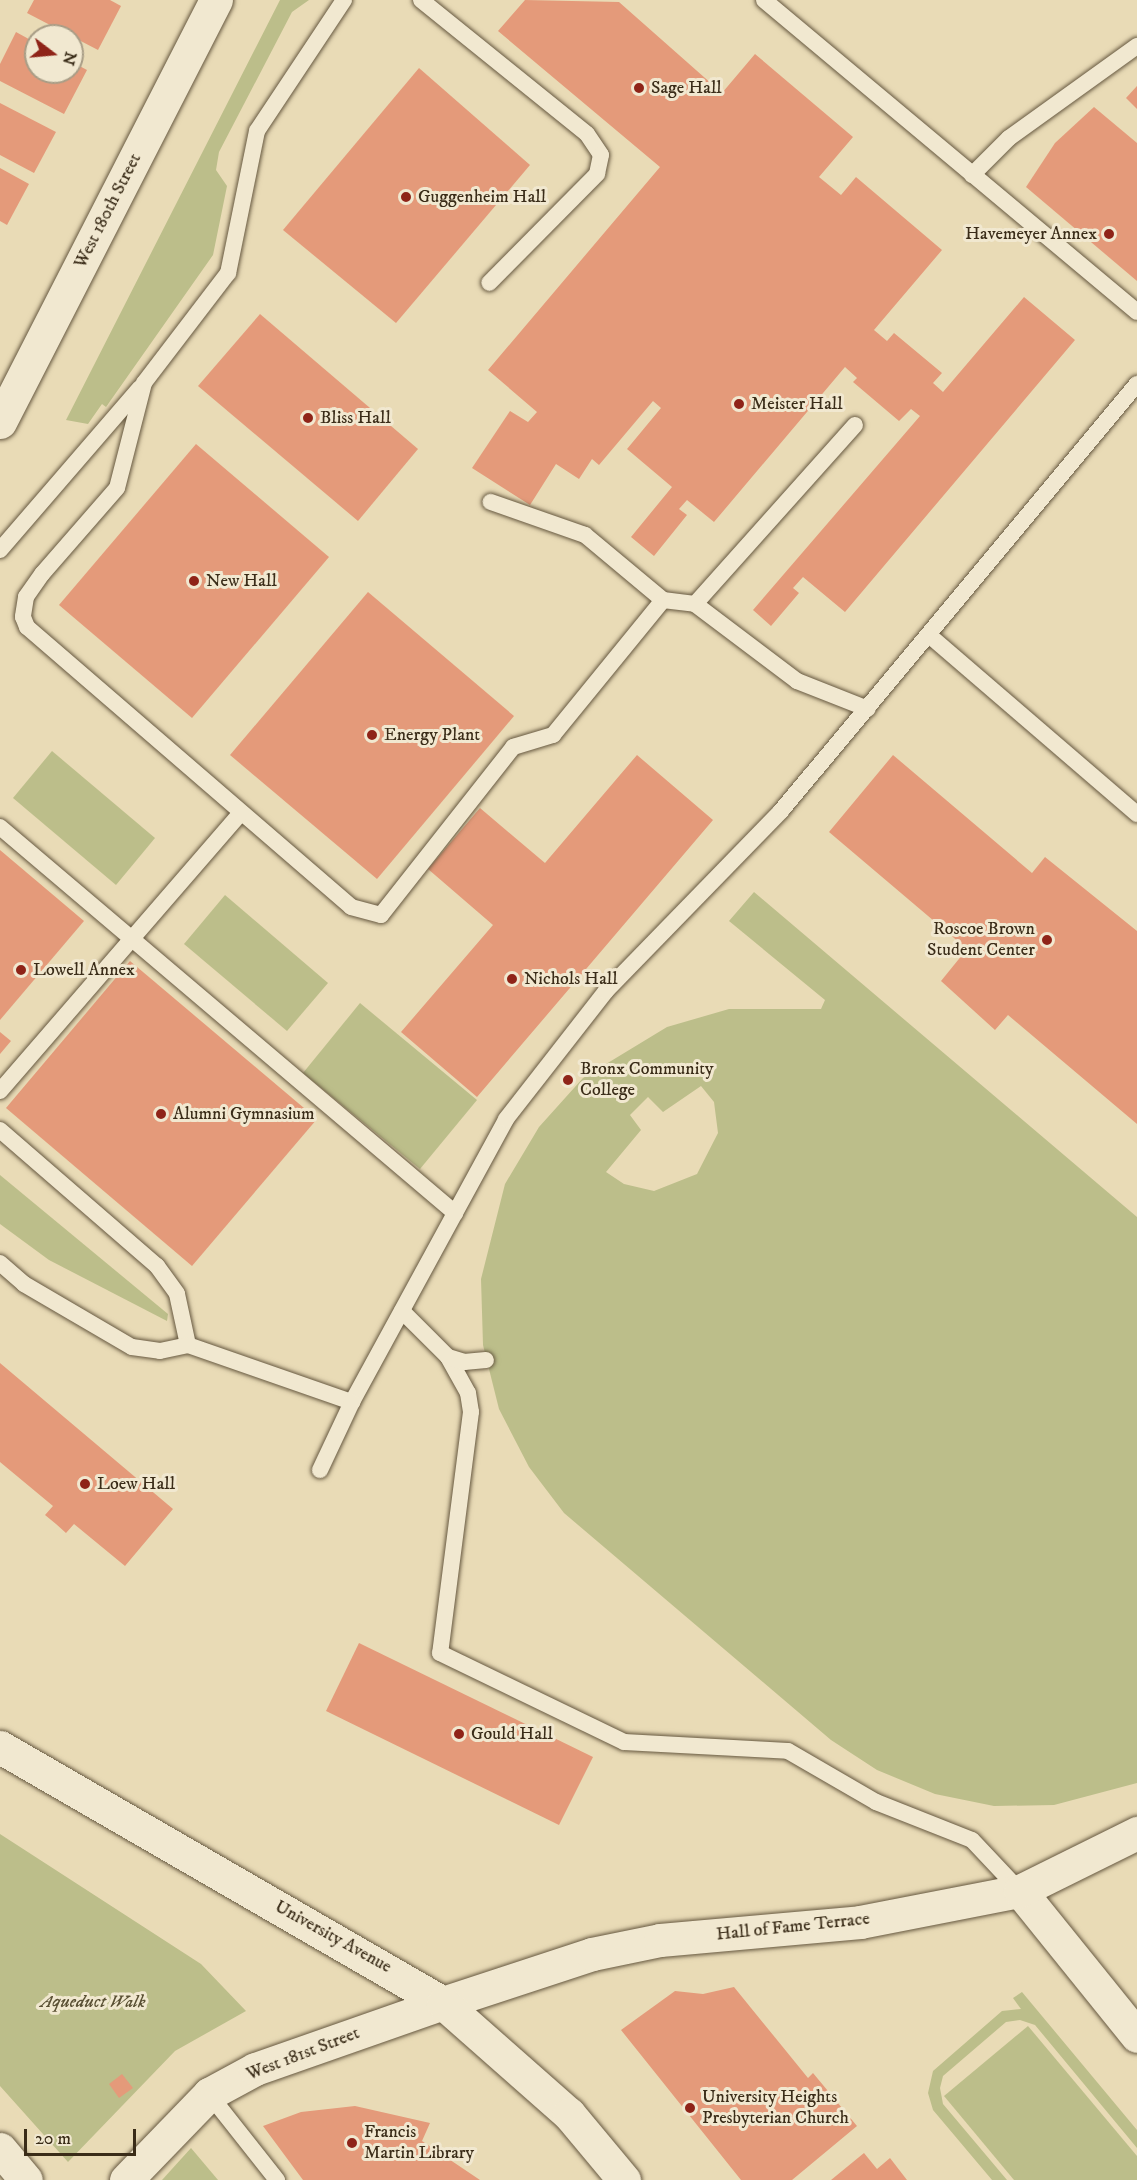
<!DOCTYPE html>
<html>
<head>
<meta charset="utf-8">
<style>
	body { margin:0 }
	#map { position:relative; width:1137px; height:2180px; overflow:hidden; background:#e9dbb6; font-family:"IM FELL DW Pica",serif }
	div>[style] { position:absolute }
	.green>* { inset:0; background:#bcbe8a }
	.building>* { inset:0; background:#e49a7a }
	.roads { filter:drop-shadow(0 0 2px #665840) drop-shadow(0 0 2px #665840) }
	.lane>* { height:16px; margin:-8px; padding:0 8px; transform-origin:8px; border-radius:8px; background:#f1e8d0 }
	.street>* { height:33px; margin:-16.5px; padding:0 16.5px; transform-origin:16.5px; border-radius:16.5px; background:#f1e8d0 }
	.secondary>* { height:33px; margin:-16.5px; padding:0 16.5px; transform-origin:16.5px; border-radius:16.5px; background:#f1e8d0 }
	.dots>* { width:16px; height:16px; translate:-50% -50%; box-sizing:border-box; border:3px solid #f1e8d0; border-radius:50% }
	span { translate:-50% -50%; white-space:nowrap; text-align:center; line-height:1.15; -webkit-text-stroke:6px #f1e8d0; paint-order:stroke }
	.poi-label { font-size:18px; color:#3a2c18 }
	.left { translate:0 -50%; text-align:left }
	.right { translate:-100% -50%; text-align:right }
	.street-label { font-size:18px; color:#3a2c18 }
	.park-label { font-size:18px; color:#5a5034; font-style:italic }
	.north { position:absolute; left:24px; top:24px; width:60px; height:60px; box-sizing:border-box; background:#f1e8d0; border:2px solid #a89d86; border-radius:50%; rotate:106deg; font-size:16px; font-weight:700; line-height:24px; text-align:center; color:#3a2c18 }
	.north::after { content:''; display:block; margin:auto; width:21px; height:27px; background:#8f2418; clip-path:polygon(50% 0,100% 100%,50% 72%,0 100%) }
	.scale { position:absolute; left:24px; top:2129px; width:112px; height:27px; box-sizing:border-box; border:3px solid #3a2c18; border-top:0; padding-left:8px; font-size:18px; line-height:21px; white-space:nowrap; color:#3a2c18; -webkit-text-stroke:4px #f1e8d0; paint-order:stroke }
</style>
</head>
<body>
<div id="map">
	<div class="green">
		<i style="clip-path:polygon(280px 0,309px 0,292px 12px,219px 152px,216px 170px,227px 186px,213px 255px,106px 407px,102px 404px,88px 424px,66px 420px)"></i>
		<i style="clip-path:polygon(52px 751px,155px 838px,116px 885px,13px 798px)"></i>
		<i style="clip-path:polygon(evenodd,754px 892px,1137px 1217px,1137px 1783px,1054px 1805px,994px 1806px,935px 1794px,877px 1770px,831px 1740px,564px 1513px,529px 1467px,499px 1409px,483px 1345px,481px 1279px,505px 1184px,539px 1127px,583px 1078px,667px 1027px,729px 1009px,821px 1009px,825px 1000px,729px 921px,754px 892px,701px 1086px,714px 1102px,718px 1133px,697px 1174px,654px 1191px,624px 1184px,606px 1172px,641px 1130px,630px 1115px,648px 1097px,663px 1112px,701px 1086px)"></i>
		<i style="clip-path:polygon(225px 895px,328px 983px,287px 1031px,184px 944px)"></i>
		<i style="clip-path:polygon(360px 1003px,477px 1100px,420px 1169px,303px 1073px)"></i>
		<i style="clip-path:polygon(0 1175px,168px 1314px,167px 1321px,49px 1260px,0 1224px)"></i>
		<i style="clip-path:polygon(0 1834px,201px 1964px,246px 2011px,175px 2051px,68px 2162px,0 2086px)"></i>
		<i style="clip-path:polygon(1022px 1992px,1137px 2130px,1137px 2148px,1035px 2025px,1020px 2020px,1006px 2022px,943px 2076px,940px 2088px,943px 2104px,1007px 2180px,992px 2180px,933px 2110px,928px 2093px,933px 2071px,1002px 2011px,1021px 2009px,1013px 1998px)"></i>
		<i style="clip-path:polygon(1028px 2026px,1137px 2156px,1137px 2180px,1014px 2180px,944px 2096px)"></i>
		<i style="clip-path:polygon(191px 2148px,218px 2180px,162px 2180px)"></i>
	</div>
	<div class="building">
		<i style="clip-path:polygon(34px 0,110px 0,121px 6px,98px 50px,27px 13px)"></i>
		<i style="clip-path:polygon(525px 0,619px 2px,722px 93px,755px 54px,853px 137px,819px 177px,841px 195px,856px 177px,942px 250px,874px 330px,887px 341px,894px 333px,942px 373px,933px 383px,943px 392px,1024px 297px,1075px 340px,845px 612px,803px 577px,793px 588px,799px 593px,771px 626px,753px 610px,920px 416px,911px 409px,899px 421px,853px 382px,857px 378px,845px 367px,714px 522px,687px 500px,679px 509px,687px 515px,654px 556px,631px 537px,672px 487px,627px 449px,661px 408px,653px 401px,599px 465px,592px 459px,579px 479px,556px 464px,530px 505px,472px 468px,510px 411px,528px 422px,537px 412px,488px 370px,660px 167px,498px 31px)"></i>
		<i style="clip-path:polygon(16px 32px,36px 43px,36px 72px,72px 72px,72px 62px,87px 70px,64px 114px,0 81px,0 64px)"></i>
		<i style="clip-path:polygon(419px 68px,530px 165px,396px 323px,283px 230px)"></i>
		<i style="clip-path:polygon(1137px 86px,1137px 109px,1126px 98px)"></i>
		<i style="clip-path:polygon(0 103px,56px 132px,34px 173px,0 155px)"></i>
		<i style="clip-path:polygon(1094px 107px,1137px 143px,1137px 281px,1026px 187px,1055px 143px)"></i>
		<i style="clip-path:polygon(0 168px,29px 184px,7px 225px,0 221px)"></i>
		<i style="clip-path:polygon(260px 314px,418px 449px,358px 521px,198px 386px)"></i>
		<i style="clip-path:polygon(196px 444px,329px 557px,192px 718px,59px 605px)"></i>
		<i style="clip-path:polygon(368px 592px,514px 716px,377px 879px,230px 755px)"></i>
		<i style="clip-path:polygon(637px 755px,713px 820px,477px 1097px,401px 1032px,493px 925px,428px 869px,480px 808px,545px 863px)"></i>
		<i style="clip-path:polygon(893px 755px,1032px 873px,1045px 857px,1137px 931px,1137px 1124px,1008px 1015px,995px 1030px,941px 981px,967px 949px,829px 832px)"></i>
		<i style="clip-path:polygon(0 850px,84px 921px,0 1020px)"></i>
		<i style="clip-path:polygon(130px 961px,317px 1119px,192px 1266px,6px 1108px)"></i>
		<i style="clip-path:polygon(0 1032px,11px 1041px,0 1054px)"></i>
		<i style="clip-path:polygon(0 1363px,173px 1509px,125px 1566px,74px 1524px,66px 1533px,56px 1524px,45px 1515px,53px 1506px,0 1462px)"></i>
		<i style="clip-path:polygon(359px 1643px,593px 1757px,559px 1825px,326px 1711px)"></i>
		<i style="clip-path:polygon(734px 1987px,808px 2078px,813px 2073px,857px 2126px,792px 2180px,741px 2180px,621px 2030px,675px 1991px,703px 1994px)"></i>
		<i style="clip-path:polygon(122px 2074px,133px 2088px,119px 2098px,109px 2084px)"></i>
		<i style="clip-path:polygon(355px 2106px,430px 2123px,422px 2141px,480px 2180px,303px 2180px,263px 2126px,301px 2112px)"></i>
		<i style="clip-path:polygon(864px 2153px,877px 2169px,890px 2158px,907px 2180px,831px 2180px)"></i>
	</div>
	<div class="roads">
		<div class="lane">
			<i style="left:344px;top:0;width:157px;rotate:123.6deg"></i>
			<i style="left:257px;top:131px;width:145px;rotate:101.5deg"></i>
			<i style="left:228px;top:273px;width:138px;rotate:127.4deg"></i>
			<i style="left:144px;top:383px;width:108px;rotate:104.4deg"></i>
			<i style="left:117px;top:488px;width:114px;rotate:131.1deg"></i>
			<i style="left:42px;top:574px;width:28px;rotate:125deg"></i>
			<i style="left:26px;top:597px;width:20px;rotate:99deg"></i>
			<i style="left:23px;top:617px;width:11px;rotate:68deg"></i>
			<i style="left:27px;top:627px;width:428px;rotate:40.8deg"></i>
			<i style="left:351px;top:907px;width:31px;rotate:15deg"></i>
			<i style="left:381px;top:915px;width:214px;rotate:-51.8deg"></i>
			<i style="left:513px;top:747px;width:42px;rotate:-16.7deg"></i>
			<i style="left:553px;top:735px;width:174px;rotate:-50.8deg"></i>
			<i style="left:663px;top:600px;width:102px;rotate:-140.2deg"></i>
			<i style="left:585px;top:535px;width:100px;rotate:-160.7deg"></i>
			<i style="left:421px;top:0;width:213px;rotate:38.9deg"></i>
			<i style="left:587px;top:134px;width:25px;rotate:56deg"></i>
			<i style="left:601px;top:155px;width:19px;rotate:102deg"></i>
			<i style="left:597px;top:174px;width:153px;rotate:134.7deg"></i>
			<i style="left:764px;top:0;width:486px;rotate:39.9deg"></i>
			<i style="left:972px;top:175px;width:52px;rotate:-45deg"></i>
			<i style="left:1009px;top:138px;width:158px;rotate:-35.7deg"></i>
			<i style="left:0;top:550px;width:214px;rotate:-49.2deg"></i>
			<i style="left:663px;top:600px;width:32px;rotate:7deg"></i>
			<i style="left:695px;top:604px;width:128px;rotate:37deg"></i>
			<i style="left:797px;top:681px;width:76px;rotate:21.5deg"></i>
			<i style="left:695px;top:604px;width:240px;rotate:-48.2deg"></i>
			<i style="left:930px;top:636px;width:273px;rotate:40.7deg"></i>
			<i style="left:0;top:827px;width:597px;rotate:40.31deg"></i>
			<i style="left:0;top:1091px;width:368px;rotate:-49.1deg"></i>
			<i style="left:0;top:1130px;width:208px;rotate:40.9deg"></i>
			<i style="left:157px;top:1266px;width:34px;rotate:54deg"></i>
			<i style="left:177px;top:1294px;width:52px;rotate:77.8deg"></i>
			<i style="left:188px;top:1345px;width:174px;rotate:19.2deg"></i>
			<i style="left:352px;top:1402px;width:322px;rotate:-61.4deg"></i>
			<i style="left:506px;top:1119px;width:162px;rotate:-52deg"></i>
			<i style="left:606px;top:991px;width:251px;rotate:-45.8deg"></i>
			<i style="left:781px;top:811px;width:556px;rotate:-50.18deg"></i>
			<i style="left:0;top:1263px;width:32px;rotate:41deg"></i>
			<i style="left:24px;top:1284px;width:125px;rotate:30.3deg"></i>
			<i style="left:132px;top:1347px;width:28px;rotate:8deg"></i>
			<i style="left:160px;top:1351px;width:29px;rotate:-12deg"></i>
			<i style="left:402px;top:1311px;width:65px;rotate:45deg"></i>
			<i style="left:448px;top:1357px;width:41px;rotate:60.9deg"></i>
			<i style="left:468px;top:1393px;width:19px;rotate:81deg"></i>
			<i style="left:471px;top:1412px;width:243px;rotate:97.3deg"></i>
			<i style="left:440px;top:1653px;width:204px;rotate:25.8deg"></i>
			<i style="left:624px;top:1742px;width:164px;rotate:3.1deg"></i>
			<i style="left:788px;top:1751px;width:102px;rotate:30.1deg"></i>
			<i style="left:876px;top:1802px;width:103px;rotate:21.6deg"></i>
			<i style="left:972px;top:1840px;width:70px;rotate:46.7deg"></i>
			<i style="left:448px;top:1357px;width:17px;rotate:17deg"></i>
			<i style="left:464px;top:1362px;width:22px;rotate:-5deg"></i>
			<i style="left:320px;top:1470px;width:75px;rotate:-64.8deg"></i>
			<i style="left:209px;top:2094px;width:110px;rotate:51.7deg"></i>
		</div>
		<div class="street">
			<i style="left:0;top:422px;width:474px;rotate:-62.9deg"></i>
			<i style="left:1020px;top:1891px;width:186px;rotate:51.1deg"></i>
			<i style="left:0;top:2149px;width:40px;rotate:50deg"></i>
			<i style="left:126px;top:2180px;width:120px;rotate:-46deg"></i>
			<i style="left:209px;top:2094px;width:52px;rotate:-28.5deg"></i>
			<i style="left:255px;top:2069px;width:199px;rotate:-19.3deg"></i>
			<i style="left:443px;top:2003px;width:157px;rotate:-18.2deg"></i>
			<i style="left:592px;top:1954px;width:69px;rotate:-11.6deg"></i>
			<i style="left:660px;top:1940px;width:201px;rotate:-5.1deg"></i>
			<i style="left:860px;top:1922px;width:163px;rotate:-11deg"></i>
			<i style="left:1020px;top:1891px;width:131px;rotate:-26.4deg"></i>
		</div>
		<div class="secondary">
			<i style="left:0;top:1747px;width:512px;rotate:30.02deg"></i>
			<i style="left:443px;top:2003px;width:168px;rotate:41.4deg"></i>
			<i style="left:569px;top:2114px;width:86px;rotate:50.2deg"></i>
		</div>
	</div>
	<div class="dots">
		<i style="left:639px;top:88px;background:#8f2418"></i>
		<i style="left:406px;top:197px;background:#8f2418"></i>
		<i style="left:1109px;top:234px;background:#8f2418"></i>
		<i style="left:739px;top:404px;background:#8f2418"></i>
		<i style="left:308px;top:418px;background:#8f2418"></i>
		<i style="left:194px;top:581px;background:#8f2418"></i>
		<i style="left:372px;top:735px;background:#8f2418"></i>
		<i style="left:1047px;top:940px;background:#8f2418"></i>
		<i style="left:21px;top:970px;background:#8f2418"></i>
		<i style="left:512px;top:979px;background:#8f2418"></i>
		<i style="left:568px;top:1080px;background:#8f2418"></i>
		<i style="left:161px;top:1114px;background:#8f2418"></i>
		<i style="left:85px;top:1484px;background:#8f2418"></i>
		<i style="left:459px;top:1734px;background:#8f2418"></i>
		<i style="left:690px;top:2108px;background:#8f2418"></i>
		<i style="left:352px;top:2143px;background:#8f2418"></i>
	</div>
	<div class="poi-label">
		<span class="left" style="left:651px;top:88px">Sage Hall</span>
		<span class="left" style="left:418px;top:197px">Guggenheim Hall</span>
		<span class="right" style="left:1097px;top:234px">Havemeyer Annex</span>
		<span class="left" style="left:751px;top:404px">Meister Hall</span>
		<span class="left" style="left:320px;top:418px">Bliss Hall</span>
		<span class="left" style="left:206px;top:581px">New Hall</span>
		<span class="left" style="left:384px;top:735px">Energy Plant</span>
		<span class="right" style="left:1035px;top:940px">Roscoe Brown<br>Student Center</span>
		<span class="left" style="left:33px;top:970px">Lowell Annex</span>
		<span class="left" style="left:524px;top:979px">Nichols Hall</span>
		<span class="left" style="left:580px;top:1080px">Bronx Community<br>College</span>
		<span class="left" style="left:173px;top:1114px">Alumni Gymnasium</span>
		<span class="left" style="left:97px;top:1484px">Loew Hall</span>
		<span class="left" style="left:471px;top:1734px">Gould Hall</span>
		<span class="left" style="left:702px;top:2108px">University Heights<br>Presbyterian Church</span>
		<span class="left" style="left:364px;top:2143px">Francis<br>Martin Library</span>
	</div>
	<div class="street-label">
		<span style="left:108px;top:211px;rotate:-63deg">West 180th Street</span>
		<span style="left:793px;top:1927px;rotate:-6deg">Hall of Fame Terrace</span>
		<span style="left:333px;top:1937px;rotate:29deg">University Avenue</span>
		<span style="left:303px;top:2054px;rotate:-21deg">West 181st Street</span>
	</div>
	<div class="park-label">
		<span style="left:93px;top:2002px">Aqueduct Walk</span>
	</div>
	<div class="north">N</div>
	<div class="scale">20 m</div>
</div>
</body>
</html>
